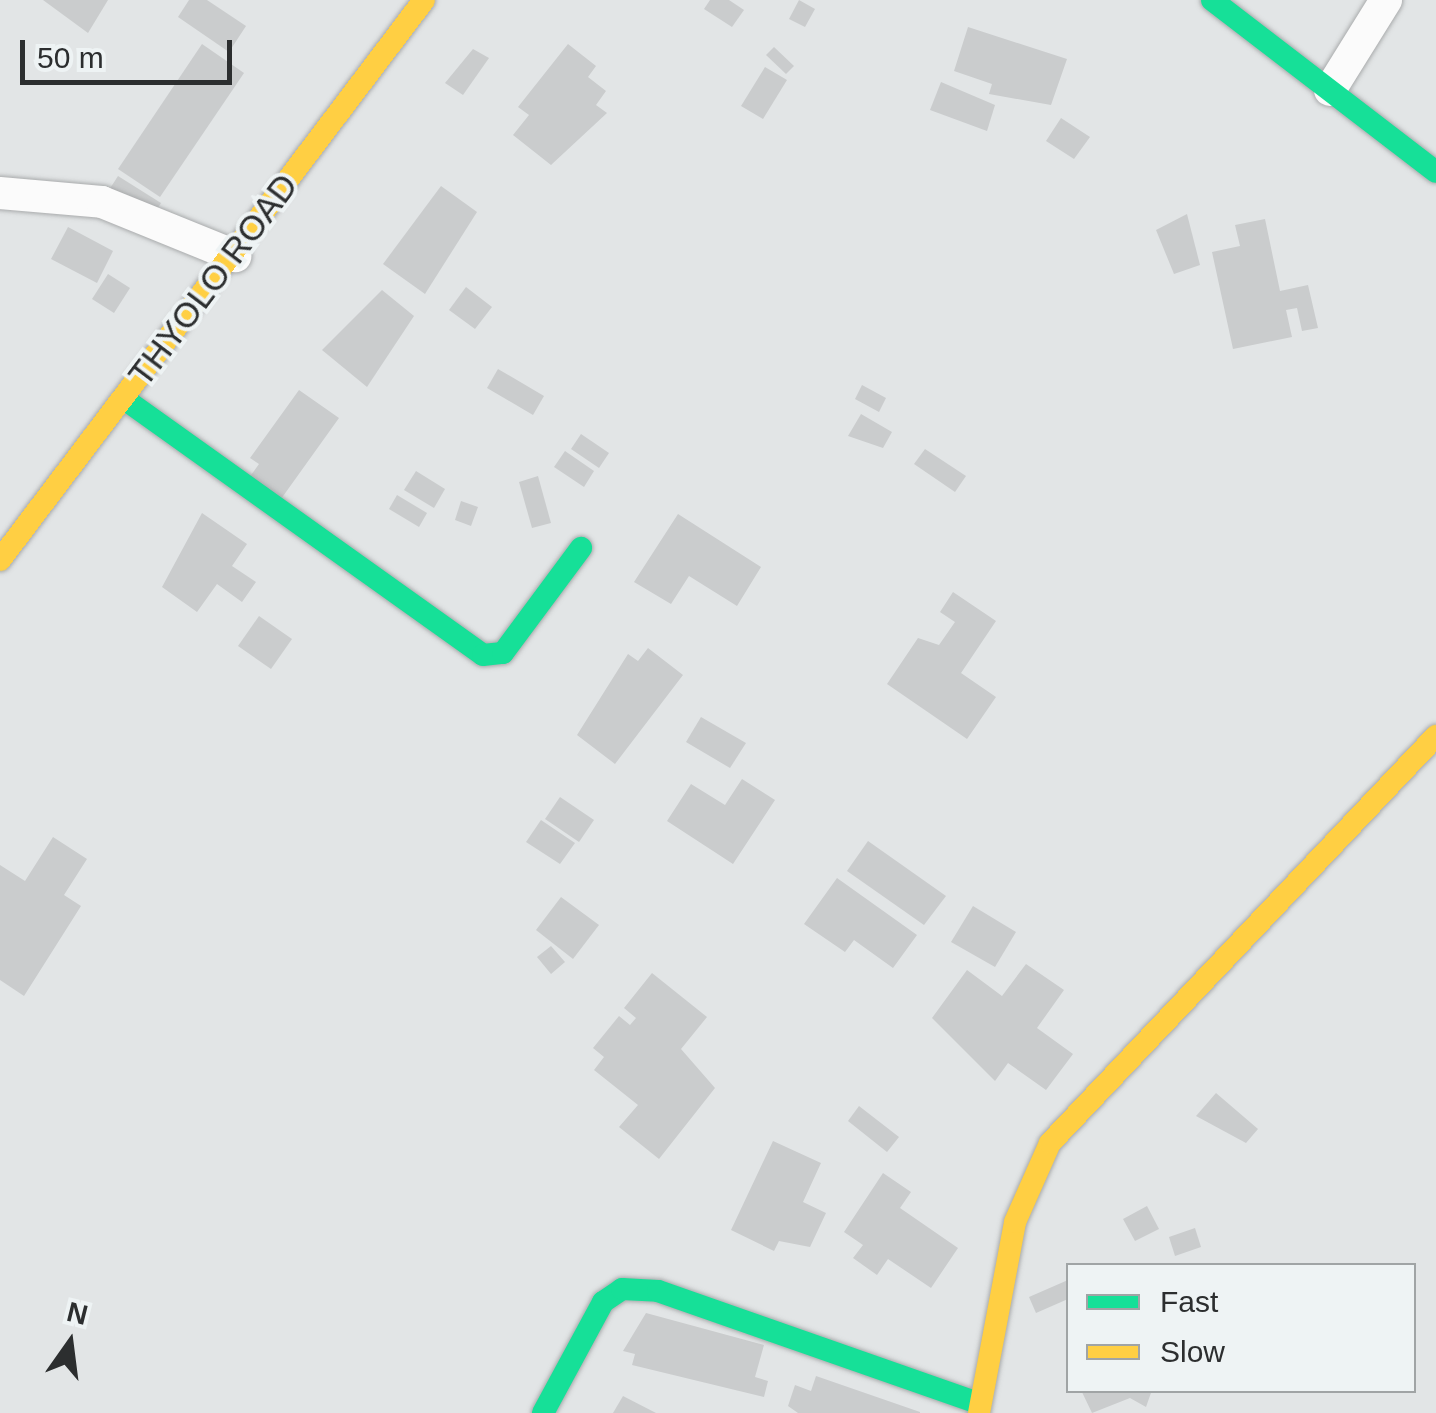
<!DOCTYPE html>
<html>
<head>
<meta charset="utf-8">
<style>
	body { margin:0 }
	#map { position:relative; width:1436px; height:1413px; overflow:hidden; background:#e2e5e6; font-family:Arial,sans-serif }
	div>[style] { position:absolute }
	.building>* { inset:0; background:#cacccd }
	.roads { filter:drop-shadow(0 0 2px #a9abac) drop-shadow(0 0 2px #a9abac) }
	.street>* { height:32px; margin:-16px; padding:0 16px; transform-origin:16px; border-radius:16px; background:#fbfbfb }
	.fast>* { height:22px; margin:-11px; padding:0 11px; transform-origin:11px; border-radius:11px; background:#16e098 }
	.slow>* { height:22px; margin:-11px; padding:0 11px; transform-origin:11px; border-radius:11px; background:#ffcf43 }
	span { translate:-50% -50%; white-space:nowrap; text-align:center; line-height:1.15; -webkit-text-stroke:8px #eef3f4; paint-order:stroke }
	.street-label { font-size:35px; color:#2c2e2f }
	.legend { position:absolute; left:1066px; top:1263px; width:350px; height:130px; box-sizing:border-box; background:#eef3f4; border:2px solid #a0a4a5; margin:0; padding:12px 18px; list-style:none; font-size:30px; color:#2c2e2f }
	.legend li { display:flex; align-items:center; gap:20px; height:50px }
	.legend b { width:50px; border:2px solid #a0a4a5 }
	.north { position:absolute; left:20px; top:1293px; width:100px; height:100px; -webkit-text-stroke:8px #eef3f4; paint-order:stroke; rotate:14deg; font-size:28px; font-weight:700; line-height:40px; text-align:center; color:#2c2e2f }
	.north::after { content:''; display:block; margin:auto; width:35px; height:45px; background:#2c2e2f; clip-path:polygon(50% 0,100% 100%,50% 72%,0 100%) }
	.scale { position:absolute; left:20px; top:40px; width:212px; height:45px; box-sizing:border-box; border:5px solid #2c2e2f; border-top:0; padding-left:12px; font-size:30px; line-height:35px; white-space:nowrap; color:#2c2e2f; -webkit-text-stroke:8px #eef3f4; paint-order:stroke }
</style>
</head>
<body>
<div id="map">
	<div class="building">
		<i style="clip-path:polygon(43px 0,108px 0,88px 33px)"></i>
		<i style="clip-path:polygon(189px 0,207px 0,246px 26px,229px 52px,178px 17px)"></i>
		<i style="clip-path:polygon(710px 0,729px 0,744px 10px,732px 27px,704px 9px)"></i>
		<i style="clip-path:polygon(799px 0,815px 9px,805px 27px,789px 19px)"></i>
		<i style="clip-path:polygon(968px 27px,1067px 59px,1051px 105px,989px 94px,992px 84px,954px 71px)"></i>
		<i style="clip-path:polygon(202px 44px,244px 73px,160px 197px,118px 169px)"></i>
		<i style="clip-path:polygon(568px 44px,596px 66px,588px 77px,606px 91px,596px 105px,607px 113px,551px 165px,513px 135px,529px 115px,518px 107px)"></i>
		<i style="clip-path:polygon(774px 47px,794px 66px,786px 74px,766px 55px)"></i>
		<i style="clip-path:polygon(473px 49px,489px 58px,463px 95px,445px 83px)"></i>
		<i style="clip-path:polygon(765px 67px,787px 80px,763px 119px,741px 106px)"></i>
		<i style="clip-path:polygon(941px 82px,995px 105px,987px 131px,930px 110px)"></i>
		<i style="clip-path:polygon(1061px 118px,1090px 137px,1074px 159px,1046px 141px)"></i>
		<i style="clip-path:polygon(118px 176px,161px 203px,152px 217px,109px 190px)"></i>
		<i style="clip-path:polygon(441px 186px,477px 212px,425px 294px,383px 264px)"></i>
		<i style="clip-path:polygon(1187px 214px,1200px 265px,1174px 274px,1156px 230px)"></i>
		<i style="clip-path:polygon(1265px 219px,1280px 291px,1308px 285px,1318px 328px,1302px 331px,1297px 308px,1286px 310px,1292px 337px,1233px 349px,1212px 252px,1240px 246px,1235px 225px)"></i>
		<i style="clip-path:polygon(68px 227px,113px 251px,97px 283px,51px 259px)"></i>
		<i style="clip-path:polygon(108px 274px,130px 288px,114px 313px,92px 299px)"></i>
		<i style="clip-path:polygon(466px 287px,492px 307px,475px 329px,449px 310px)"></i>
		<i style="clip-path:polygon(382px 290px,414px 316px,367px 387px,322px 350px)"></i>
		<i style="clip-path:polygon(498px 369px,544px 396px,533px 415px,487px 388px)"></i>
		<i style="clip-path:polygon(862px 385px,886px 398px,879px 412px,855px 399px)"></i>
		<i style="clip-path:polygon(299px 390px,339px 418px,281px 499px,249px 478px,259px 464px,250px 458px)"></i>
		<i style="clip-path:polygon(861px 414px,892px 432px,883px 448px,848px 436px)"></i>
		<i style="clip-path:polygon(581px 434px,609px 453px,599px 468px,571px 449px)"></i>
		<i style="clip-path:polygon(925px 449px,966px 476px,955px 492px,914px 464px)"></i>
		<i style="clip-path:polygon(565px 451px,594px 471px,584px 487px,554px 467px)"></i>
		<i style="clip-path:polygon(416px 471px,445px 489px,434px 508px,404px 490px)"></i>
		<i style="clip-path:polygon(538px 476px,551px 523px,532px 528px,519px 482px)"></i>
		<i style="clip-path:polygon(397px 495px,427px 513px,419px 527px,389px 509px)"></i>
		<i style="clip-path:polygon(461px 501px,478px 507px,471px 526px,455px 520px)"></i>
		<i style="clip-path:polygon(202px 513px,247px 544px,232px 566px,256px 582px,242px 602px,217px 584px,197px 612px,162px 587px)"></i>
		<i style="clip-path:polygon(678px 514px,761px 567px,737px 606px,689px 576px,671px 604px,634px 582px)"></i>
		<i style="clip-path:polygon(953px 592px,996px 621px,961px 673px,996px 697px,967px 739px,887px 684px,918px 638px,939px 645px,955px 622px,940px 612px)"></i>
		<i style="clip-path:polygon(259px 616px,292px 639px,271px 669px,238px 646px)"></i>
		<i style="clip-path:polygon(648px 648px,683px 675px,615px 764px,577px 735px,628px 654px,638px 661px)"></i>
		<i style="clip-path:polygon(701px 717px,746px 743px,730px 768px,686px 742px)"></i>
		<i style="clip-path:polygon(742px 779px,775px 800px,733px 864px,667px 821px,691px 784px,725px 805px)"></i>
		<i style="clip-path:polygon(560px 797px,594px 820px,579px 842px,545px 819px)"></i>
		<i style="clip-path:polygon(541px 820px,575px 843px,560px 864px,526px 842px)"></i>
		<i style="clip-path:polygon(53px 837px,87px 859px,64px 895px,81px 906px,24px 996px,0 980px,0 865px,25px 881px)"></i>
		<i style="clip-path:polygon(868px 841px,946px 896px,924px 925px,847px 871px)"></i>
		<i style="clip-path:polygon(837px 878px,917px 935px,893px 968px,854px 940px,845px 952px,804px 924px)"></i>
		<i style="clip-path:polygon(561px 897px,599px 925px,573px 959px,536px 930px)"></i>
		<i style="clip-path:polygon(973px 906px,1016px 932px,995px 967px,951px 942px)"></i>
		<i style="clip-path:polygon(551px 946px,565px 962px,551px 974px,537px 957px)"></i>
		<i style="clip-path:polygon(1026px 964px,1064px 990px,1037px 1028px,1073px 1054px,1046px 1090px,1008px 1063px,995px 1081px,932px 1018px,967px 970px,1002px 996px)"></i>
		<i style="clip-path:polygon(652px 973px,707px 1017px,681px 1049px,715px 1088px,659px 1159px,619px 1127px,638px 1105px,594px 1070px,604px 1057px,593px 1048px,619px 1016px,630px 1025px,636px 1018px,624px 1008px)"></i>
		<i style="clip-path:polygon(1216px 1093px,1258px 1129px,1246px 1143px,1196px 1116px)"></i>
		<i style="clip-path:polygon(859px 1106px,899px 1137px,887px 1152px,848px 1121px)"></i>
		<i style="clip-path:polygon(773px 1141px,821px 1163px,803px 1202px,826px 1213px,810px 1247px,779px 1241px,774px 1251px,731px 1230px)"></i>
		<i style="clip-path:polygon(883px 1173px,911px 1192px,900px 1208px,958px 1248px,931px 1288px,888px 1259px,877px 1275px,853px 1258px,863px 1245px,844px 1232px)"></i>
		<i style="clip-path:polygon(1147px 1206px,1159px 1229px,1135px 1241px,1123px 1219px)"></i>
		<i style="clip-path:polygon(1195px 1228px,1201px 1247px,1175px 1256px,1169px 1237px)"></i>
		<i style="clip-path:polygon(1068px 1280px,1068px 1299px,1036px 1313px,1029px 1297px)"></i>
		<i style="clip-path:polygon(646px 1313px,764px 1345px,755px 1377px,768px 1381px,764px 1397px,632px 1365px,635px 1354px,623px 1351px)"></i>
		<i style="clip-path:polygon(816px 1376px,920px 1412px,920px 1413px,798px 1413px,788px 1406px,795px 1385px,811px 1391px)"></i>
		<i style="clip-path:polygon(1081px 1390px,1152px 1390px,1146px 1407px,1130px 1398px,1092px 1413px)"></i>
		<i style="clip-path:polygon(623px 1396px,656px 1413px,613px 1413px)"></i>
	</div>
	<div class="roads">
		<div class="street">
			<i style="left:1330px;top:90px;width:106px;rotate:-58.1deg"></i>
			<i style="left:0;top:193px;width:102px;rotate:5deg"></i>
			<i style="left:102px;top:202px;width:144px;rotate:22.1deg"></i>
		</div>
		<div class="fast">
			<i style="left:1212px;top:0;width:282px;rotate:37.5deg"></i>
			<i style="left:123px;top:398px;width:442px;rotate:35.5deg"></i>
			<i style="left:483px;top:655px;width:20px;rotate:-6deg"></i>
			<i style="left:503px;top:653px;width:131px;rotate:-53.4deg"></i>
			<i style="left:543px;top:1413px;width:126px;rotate:-61.6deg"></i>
			<i style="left:603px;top:1302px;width:23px;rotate:-34deg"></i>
			<i style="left:622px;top:1289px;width:36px;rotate:3deg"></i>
			<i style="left:658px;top:1291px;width:341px;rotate:19.3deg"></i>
		</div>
		<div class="slow">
			<i style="left:0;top:560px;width:702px;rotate:-52.87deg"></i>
			<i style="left:979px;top:1413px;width:194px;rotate:-79.3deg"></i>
			<i style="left:1015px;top:1222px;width:86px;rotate:-66.1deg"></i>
			<i style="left:1050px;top:1143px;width:561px;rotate:-46.52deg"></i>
		</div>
	</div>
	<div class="street-label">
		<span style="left:213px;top:280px;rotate:-53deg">THYOLO ROAD</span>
	</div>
	<ul class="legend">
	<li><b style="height:12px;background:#16e098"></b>Fast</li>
	<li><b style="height:12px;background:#ffcf43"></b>Slow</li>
	</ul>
	<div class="north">N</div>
	<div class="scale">50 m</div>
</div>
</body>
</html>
